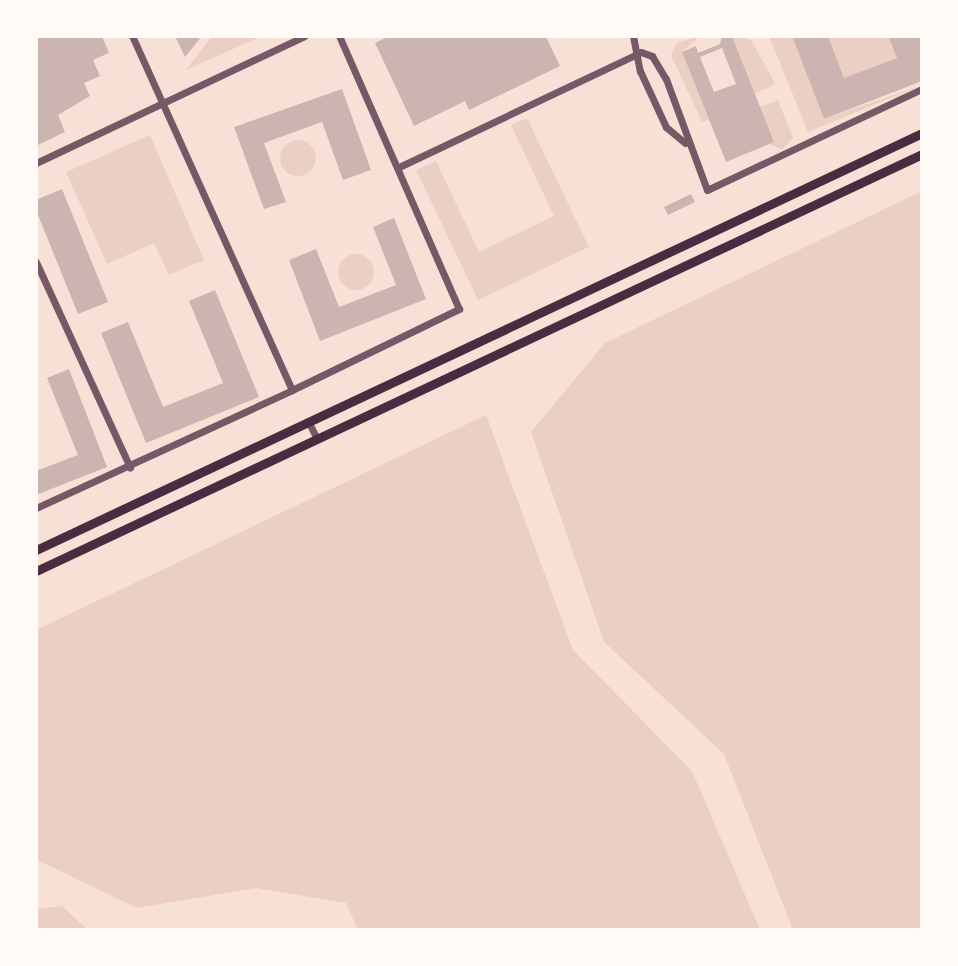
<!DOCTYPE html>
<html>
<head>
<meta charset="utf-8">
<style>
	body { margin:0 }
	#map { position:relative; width:958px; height:966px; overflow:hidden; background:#f7e1d7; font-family:Karla,sans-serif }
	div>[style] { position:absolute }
	.green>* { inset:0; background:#ebcfc5 }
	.round { border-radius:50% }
	.building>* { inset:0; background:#ccb4b1 }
	.minor>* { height:7px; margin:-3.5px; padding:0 3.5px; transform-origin:3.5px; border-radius:3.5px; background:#755966 }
	.secondary>* { height:9px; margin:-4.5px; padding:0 4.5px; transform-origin:4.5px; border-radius:4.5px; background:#4a2c40 }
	span { translate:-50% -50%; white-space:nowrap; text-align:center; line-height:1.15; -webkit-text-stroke:7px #fffaf5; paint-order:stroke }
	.frame { position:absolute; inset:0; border:38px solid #fffaf5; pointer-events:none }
</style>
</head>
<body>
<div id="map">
	<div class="green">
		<i style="clip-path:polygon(212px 36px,262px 36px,186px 70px)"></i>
		<i style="clip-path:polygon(700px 36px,682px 52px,709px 120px,702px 122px,671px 55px,677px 43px)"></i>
		<i style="clip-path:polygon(732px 36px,751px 40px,775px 83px,769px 88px,755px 93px)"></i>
		<i style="clip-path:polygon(769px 36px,792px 36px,824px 119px,922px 85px,808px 132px)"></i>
		<i style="clip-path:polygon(828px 36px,888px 36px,897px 58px,844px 78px)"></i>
		<i style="clip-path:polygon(778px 100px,793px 138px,782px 150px,770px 144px,760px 107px)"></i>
		<i style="clip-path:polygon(527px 118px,589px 247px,478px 300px,416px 170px,436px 161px,479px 252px,554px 216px,511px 125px)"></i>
		<i style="clip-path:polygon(150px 135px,204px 260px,169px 275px,154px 243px,107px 264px,66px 172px)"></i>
		<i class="round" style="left:280px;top:140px;width:36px;height:36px"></i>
		<i style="clip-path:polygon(922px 191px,922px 930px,793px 930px,724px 754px,604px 642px,531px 432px,605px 343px)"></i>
		<i class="round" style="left:338px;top:254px;width:36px;height:36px"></i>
		<i style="clip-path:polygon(486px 415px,573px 650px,692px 771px,760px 930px,358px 930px,346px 903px,256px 888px,137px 908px,37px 860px,36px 630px)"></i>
		<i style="clip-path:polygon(62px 906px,88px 930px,38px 930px,36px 909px)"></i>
	</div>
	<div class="building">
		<i style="clip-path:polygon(36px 36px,102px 36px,109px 53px,93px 60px,100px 76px,84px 83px,90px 96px,58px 115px,65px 132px,36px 146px)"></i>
		<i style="clip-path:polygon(175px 36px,202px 36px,185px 57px)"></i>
		<i style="clip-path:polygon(390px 36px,546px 37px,560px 66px,469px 110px,465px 101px,414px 126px,375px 43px)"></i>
		<i style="clip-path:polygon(evenodd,722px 36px,732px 36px,774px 142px,726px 162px,682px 52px,696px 46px,698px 53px,720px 44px,722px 36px,722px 48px,736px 84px,714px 92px,700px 57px,722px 48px)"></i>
		<i style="clip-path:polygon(792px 36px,828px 36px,844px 78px,897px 58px,888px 36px,922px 36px,922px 81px,824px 119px)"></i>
		<i style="clip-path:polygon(342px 89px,371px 170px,343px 180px,322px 122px,264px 143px,286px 202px,264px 209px,234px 127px)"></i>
		<i style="clip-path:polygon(62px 189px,108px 302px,78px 314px,36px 210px,36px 200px)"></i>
		<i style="clip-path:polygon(691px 194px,695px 202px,668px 215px,664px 207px)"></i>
		<i style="clip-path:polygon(394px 218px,426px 299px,320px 341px,289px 260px,316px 249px,339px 307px,396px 285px,373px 227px)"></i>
		<i style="clip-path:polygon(215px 290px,259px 397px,146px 443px,101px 333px,128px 322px,163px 407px,223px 383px,189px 301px)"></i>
		<i style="clip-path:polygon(69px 369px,107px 467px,36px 495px,36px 471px,78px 455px,47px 378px)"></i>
	</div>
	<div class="minor">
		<i style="left:633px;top:36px;width:36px;rotate:79deg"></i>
		<i style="left:640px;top:71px;width:62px;rotate:65.1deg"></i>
		<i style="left:666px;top:127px;width:25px;rotate:40deg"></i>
		<i style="left:36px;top:163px;width:297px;rotate:-25.3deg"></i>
		<i style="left:399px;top:167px;width:268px;rotate:-25.4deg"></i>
		<i style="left:641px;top:52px;width:12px;rotate:20deg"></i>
		<i style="left:652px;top:56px;width:27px;rotate:59deg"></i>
		<i style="left:666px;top:79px;width:118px;rotate:69.7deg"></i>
		<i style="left:707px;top:190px;width:238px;rotate:-25.2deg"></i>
		<i style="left:36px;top:262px;width:226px;rotate:65.4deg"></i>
		<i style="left:292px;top:390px;width:186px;rotate:-25.9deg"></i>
		<i style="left:459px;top:309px;width:298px;rotate:-113.7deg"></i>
		<i style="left:309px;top:423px;width:18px;rotate:63deg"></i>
		<i style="left:36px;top:508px;width:282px;rotate:-24.7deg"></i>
		<i style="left:292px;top:390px;width:388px;rotate:-114.3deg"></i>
	</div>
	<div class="secondary">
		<i style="left:36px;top:550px;width:979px;rotate:-25.2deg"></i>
		<i style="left:36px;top:571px;width:979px;rotate:-25.2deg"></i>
	</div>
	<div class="frame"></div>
</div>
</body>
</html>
